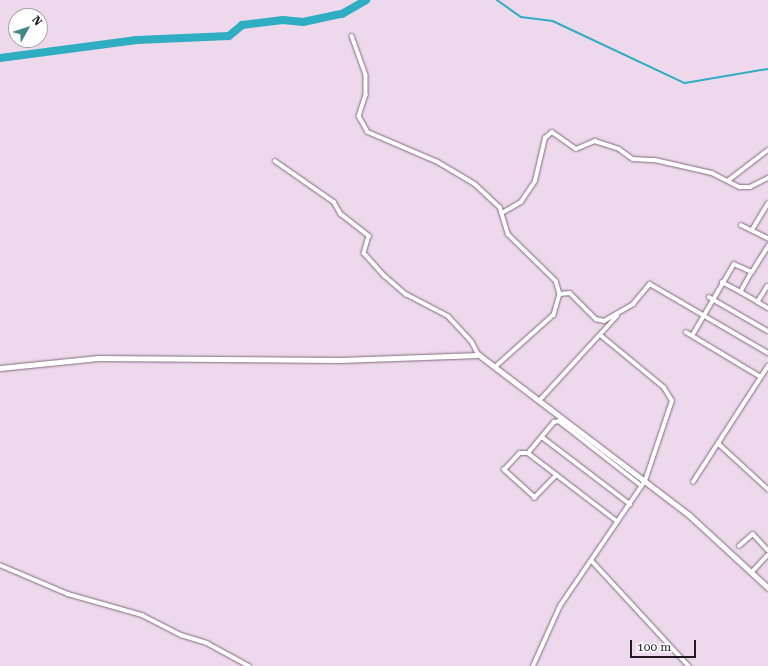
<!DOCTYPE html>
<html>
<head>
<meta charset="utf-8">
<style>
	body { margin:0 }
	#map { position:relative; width:768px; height:666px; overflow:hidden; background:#eed8ec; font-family:"Roboto Serif",serif }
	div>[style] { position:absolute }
	.stream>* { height:1.5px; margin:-0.75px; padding:0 0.75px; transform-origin:0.75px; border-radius:0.75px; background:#2fadc2 }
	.river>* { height:8px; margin:-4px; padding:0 4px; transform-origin:4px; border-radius:4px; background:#2fadc2 }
	.roads { filter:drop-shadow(0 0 1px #7e6b7c) drop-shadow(0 0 1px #7e6b7c) }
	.street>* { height:3.5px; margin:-1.75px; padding:0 1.75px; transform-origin:1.75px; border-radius:1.75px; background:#fff }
	.secondary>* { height:5px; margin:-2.5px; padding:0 2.5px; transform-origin:2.5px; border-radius:2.5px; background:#fff }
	span { translate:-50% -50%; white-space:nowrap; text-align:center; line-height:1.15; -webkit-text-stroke:4px #fff; paint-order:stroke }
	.north { position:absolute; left:8px; top:8px; width:40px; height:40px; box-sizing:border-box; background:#fff; border:1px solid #a6a3a6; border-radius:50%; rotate:51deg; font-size:11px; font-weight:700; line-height:16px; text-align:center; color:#211920 }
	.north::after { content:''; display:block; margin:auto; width:14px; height:18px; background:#418984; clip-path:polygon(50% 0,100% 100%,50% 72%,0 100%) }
	.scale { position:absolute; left:630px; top:640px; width:66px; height:18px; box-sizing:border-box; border:2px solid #211920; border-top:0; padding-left:5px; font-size:12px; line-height:14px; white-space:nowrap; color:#211920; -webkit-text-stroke:3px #fff; paint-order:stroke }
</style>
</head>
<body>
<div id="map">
	<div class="stream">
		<i style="left:497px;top:0;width:29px;rotate:35deg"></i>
		<i style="left:521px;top:17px;width:32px;rotate:7deg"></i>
		<i style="left:553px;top:21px;width:146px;rotate:25.2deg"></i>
		<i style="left:685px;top:83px;width:84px;rotate:-9.6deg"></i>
	</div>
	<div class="river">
		<i style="left:0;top:58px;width:138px;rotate:-7.5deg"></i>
		<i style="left:137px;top:40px;width:92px;rotate:-2.5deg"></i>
		<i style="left:229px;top:36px;width:17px;rotate:-40deg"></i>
		<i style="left:242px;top:25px;width:41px;rotate:-7deg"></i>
		<i style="left:283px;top:20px;width:20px;rotate:6deg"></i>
		<i style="left:303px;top:22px;width:40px;rotate:-12deg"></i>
		<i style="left:342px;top:14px;width:28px;rotate:-30deg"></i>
	</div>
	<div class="roads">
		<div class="street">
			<i style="left:352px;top:36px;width:41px;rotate:70.3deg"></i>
			<i style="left:366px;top:75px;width:20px;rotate:90deg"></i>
			<i style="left:366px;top:95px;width:22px;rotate:108deg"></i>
			<i style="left:359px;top:116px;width:18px;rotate:61deg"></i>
			<i style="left:368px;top:132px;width:76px;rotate:23.2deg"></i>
			<i style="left:438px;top:162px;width:43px;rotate:30.7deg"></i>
			<i style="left:475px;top:184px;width:34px;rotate:43deg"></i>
			<i style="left:500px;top:207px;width:28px;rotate:73deg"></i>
			<i style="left:508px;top:234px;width:67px;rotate:44.4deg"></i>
			<i style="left:556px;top:281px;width:14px;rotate:73deg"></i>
			<i style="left:560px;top:294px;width:22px;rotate:106deg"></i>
			<i style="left:554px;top:315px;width:76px;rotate:138.2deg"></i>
			<i style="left:275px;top:161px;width:72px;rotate:34.8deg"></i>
			<i style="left:334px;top:202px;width:14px;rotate:60deg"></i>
			<i style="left:341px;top:214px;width:36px;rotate:38deg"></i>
			<i style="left:369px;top:236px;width:18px;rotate:106deg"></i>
			<i style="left:364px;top:253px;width:31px;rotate:48deg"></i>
			<i style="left:385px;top:276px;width:28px;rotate:41deg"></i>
			<i style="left:406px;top:294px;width:47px;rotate:27.6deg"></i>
			<i style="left:448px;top:316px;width:35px;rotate:47deg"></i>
			<i style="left:472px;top:342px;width:15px;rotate:62deg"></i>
			<i style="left:729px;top:180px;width:49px;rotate:-37.6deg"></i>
			<i style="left:502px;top:213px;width:22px;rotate:-30deg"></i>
			<i style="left:521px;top:202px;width:25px;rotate:-56deg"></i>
			<i style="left:535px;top:181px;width:44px;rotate:-76.9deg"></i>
			<i style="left:545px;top:138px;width:9px;rotate:-41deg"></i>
			<i style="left:552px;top:132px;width:29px;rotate:35deg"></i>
			<i style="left:576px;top:149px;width:21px;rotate:-23deg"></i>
			<i style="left:595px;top:141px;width:25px;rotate:18deg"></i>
			<i style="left:619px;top:149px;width:17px;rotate:36deg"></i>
			<i style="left:633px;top:159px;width:22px;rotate:3deg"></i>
			<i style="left:655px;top:160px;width:58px;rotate:12.8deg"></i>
			<i style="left:712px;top:173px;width:31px;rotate:27deg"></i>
			<i style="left:740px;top:187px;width:10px"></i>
			<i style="left:750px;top:187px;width:20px;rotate:-27deg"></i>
			<i style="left:741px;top:225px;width:30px;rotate:26deg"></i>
			<i style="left:752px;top:230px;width:31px;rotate:-59deg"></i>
			<i style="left:752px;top:272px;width:31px;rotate:-58deg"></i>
			<i style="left:722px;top:282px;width:21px;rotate:28deg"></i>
			<i style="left:768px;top:286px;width:19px;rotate:122deg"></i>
			<i style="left:758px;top:302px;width:12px;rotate:31deg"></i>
			<i style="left:560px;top:294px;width:10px;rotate:-6deg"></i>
			<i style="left:570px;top:293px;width:37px;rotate:45deg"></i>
			<i style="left:596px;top:319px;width:8px;rotate:14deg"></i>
			<i style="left:604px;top:321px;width:34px;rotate:-30deg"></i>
			<i style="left:633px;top:304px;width:26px;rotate:-50deg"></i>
			<i style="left:650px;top:284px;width:137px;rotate:30.3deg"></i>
			<i style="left:709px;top:297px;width:68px;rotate:30deg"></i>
			<i style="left:686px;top:332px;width:87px;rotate:31deg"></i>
			<i style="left:692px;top:336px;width:83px;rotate:-59.7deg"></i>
			<i style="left:734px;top:264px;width:20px;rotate:24deg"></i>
			<i style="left:752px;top:272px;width:23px;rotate:119deg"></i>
			<i style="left:741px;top:292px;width:20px;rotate:30deg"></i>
			<i style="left:540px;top:400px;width:114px;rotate:-47.5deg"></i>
			<i style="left:542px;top:437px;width:111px;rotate:37.3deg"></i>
			<i style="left:719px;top:444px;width:67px;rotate:42.6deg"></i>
			<i style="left:528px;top:453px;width:40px;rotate:-50deg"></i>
			<i style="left:554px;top:422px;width:5px;rotate:-11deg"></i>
			<i style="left:559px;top:421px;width:105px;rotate:38.1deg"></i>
			<i style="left:557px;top:475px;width:32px;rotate:134deg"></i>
			<i style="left:535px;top:498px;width:42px;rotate:-137.9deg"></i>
			<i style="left:504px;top:470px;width:23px;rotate:-47deg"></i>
			<i style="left:520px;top:453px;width:8px"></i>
			<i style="left:528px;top:453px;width:112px;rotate:37.4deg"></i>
			<i style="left:693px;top:482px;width:138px;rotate:-57.1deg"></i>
			<i style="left:739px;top:546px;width:18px;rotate:-41deg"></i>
			<i style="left:753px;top:534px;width:22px;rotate:47deg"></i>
			<i style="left:592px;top:561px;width:143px;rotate:47.3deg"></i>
			<i style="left:0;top:565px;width:74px;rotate:23.1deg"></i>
			<i style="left:68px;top:594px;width:77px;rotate:15.8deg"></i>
			<i style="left:142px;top:615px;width:44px;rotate:27.1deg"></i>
			<i style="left:181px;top:635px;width:27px;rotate:17deg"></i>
			<i style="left:207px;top:643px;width:48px;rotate:28.7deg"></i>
			<i style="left:752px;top:572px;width:23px;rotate:-47deg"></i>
			<i style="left:533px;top:666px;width:66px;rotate:-65.8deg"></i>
			<i style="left:560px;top:606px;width:151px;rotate:-55.8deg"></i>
			<i style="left:645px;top:481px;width:84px;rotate:-71.4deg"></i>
			<i style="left:672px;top:401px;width:15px;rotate:-122deg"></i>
			<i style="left:664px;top:388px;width:82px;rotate:-140.5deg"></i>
		</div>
		<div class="secondary">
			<i style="left:0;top:368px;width:99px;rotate:-5.8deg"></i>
			<i style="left:98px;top:358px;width:242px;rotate:0.5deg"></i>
			<i style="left:340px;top:360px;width:139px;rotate:-2.1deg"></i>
			<i style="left:479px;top:355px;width:264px;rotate:37.3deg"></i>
			<i style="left:689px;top:515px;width:108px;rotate:42.7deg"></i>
		</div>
	</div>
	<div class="north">N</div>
	<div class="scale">100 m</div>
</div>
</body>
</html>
